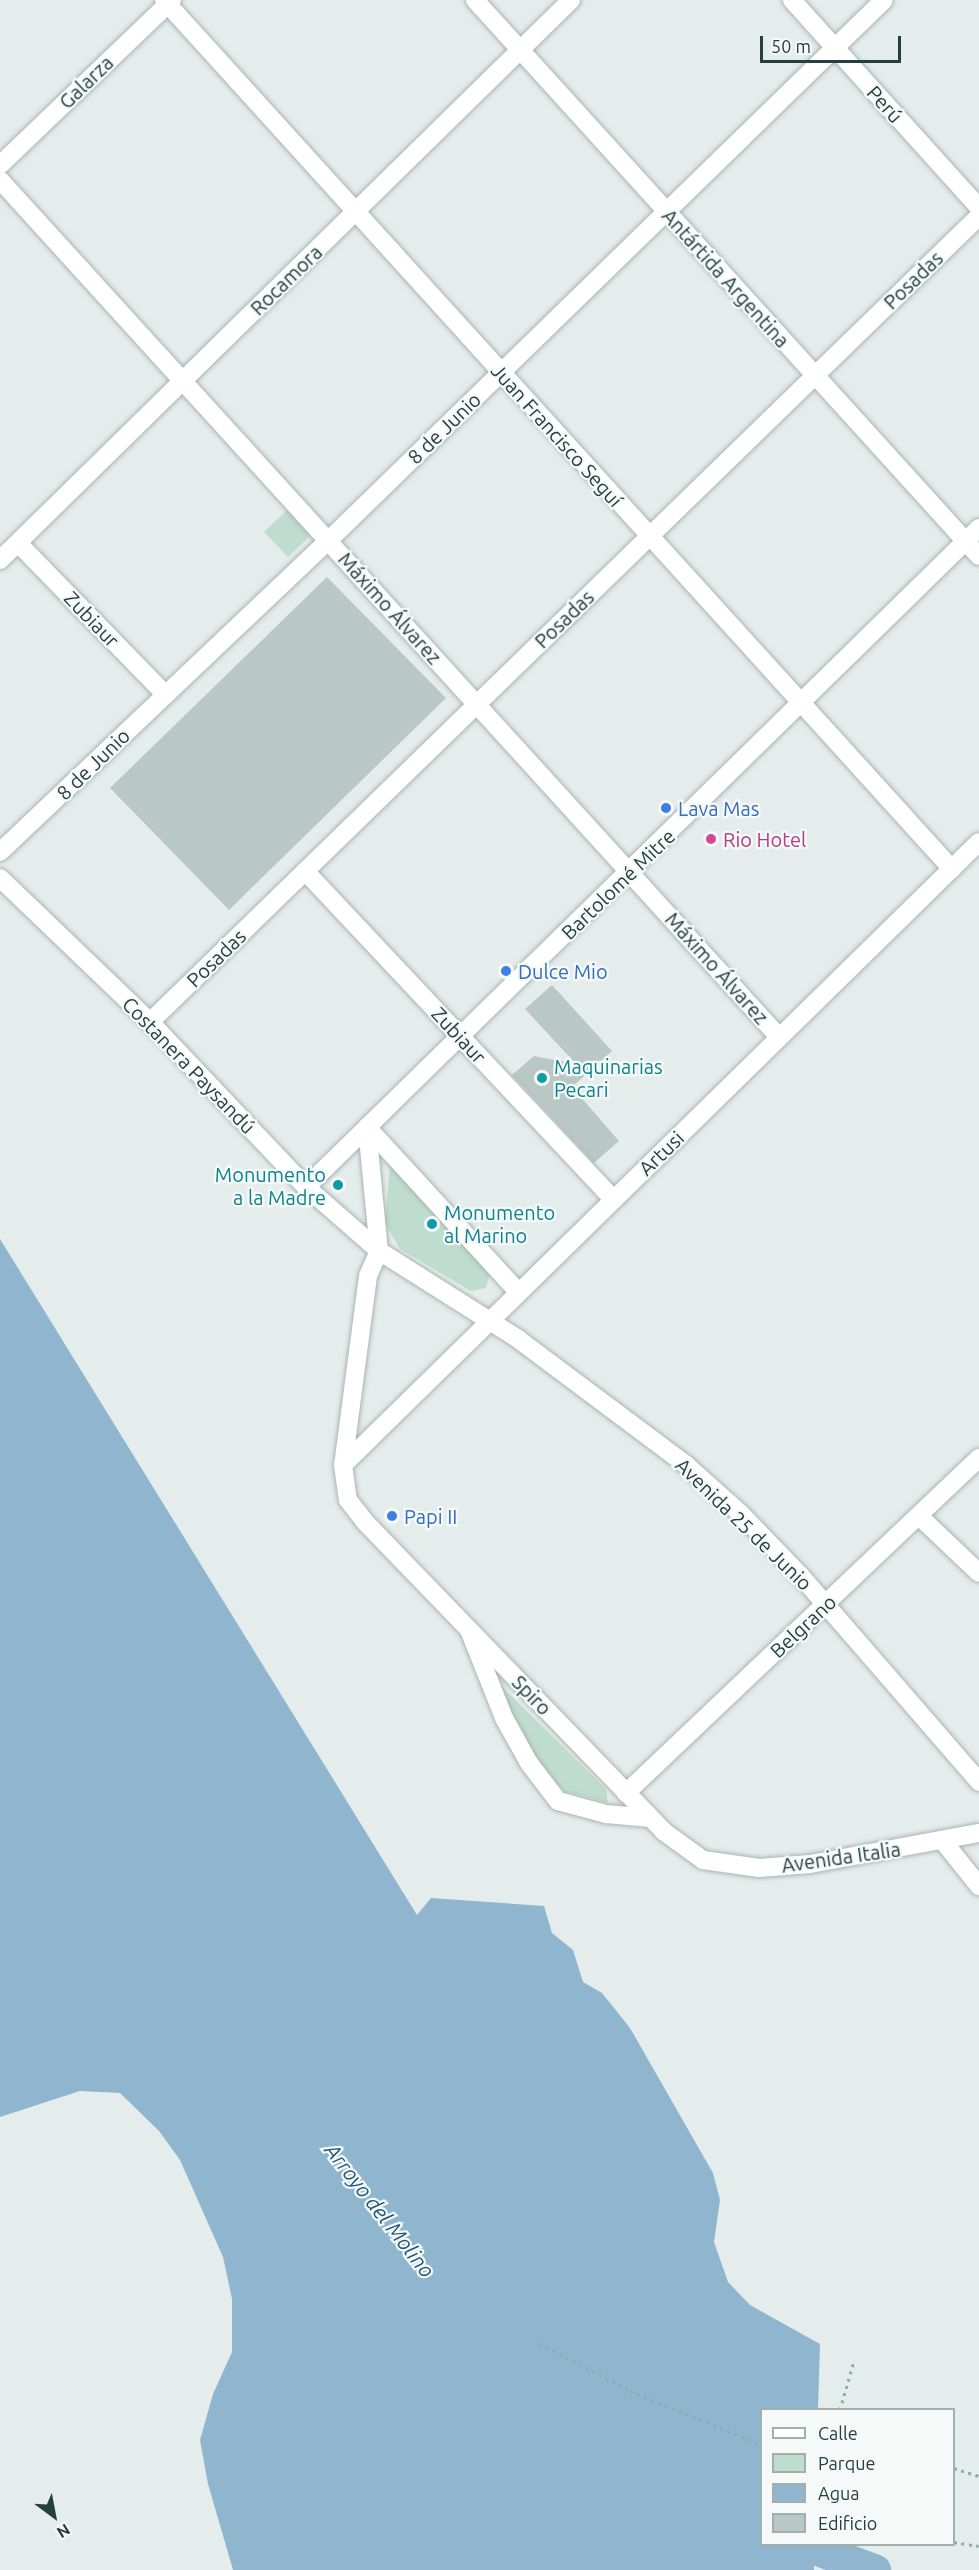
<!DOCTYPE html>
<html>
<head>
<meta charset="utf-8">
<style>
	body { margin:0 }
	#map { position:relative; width:979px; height:2570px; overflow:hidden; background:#e5edec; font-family:Ubuntu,sans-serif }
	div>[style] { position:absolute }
	.green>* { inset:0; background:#bfddce }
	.water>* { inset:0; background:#90b6cf }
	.river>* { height:33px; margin:-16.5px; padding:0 16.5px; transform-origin:16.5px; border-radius:16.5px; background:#90b6cf }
	.building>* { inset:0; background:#bac8c5 }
	.path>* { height:3px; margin-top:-1.5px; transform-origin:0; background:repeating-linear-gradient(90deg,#87afac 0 3px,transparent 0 7.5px) }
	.roads { filter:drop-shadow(0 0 2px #a8b5b4) drop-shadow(0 0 2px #a8b5b4) }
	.minor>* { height:18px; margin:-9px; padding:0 9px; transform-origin:9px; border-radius:9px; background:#fff }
	.tertiary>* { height:18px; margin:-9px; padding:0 9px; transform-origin:9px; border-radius:9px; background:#fff }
	.secondary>* { height:18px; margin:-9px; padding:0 9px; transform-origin:9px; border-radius:9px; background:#fff }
	.dots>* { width:16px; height:16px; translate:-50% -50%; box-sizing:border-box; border:3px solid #f5faf9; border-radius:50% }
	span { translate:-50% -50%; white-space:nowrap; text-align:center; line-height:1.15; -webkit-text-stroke:4.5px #f5faf9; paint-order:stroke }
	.street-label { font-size:20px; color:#253e3e }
	.shop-label { font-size:20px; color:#366cbe }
	.left { translate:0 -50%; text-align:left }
	.hotel-label { font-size:20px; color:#b23c85 }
	.culture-label { font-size:20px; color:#0d838f }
	.right { translate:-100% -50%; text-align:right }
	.water-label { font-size:21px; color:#215578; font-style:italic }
	.legend { position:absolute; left:760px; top:2408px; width:195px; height:138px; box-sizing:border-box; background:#f5faf9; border:2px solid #a2afae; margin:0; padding:8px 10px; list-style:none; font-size:18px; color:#253e3e }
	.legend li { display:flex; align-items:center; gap:12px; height:30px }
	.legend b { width:30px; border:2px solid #a2afae }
	.north { position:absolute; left:24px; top:2486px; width:60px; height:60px; -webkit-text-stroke:4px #f5faf9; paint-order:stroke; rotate:148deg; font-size:16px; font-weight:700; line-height:24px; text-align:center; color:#253e3e }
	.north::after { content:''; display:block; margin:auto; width:21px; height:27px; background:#253e3e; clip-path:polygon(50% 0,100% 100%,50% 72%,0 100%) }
	.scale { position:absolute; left:760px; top:36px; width:141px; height:27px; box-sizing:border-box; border:3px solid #253e3e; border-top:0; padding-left:8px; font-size:18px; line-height:21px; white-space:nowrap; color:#253e3e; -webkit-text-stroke:4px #f5faf9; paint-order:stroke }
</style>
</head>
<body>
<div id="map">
	<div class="green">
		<i style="clip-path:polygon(288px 509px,313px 533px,288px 557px,264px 532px)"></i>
		<i style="clip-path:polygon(390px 1165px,490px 1273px,486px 1288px,471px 1291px,400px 1249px,385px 1223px)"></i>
		<i style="clip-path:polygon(498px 1683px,606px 1789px,608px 1803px,564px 1791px,526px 1750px)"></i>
	</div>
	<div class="water">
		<i style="clip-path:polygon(0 1239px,417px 1915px,431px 1898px,544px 1906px,552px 1933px,573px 1950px,583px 1982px,602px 1993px,630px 2028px,713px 2173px,720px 2200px,714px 2242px,728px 2282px,750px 2305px,820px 2344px,818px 2409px,762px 2410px,762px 2544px,814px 2545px,814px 2570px,233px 2570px,208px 2484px,200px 2440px,213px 2394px,232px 2352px,232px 2299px,223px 2257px,180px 2160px,159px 2131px,120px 2093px,80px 2091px,0 2117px)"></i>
	</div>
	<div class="river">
		<i style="left:804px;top:2544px;width:75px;rotate:20.4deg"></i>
	</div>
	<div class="building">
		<i style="clip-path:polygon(327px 577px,446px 698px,229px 910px,110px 788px)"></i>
		<i style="clip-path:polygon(552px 985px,612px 1051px,572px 1087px,619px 1141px,594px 1163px,512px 1075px,534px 1056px,576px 1064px,525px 1009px)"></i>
	</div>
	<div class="path">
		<i style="left:539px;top:2343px;width:103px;rotate:27.8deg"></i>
		<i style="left:630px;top:2391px;width:143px;rotate:22.2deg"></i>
		<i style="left:840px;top:2410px;width:51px;rotate:-74.1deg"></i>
		<i style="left:954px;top:2468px;width:26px;rotate:18deg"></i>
		<i style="left:954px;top:2542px;width:25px;rotate:9deg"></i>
	</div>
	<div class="roads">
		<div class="minor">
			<i style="left:164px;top:0;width:1173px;rotate:47.8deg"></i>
			<i style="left:475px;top:0;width:750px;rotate:47.81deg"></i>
			<i style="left:792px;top:0;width:280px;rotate:48deg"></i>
			<i style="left:0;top:165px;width:238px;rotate:-43.8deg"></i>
			<i style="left:0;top:180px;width:1158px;rotate:47.73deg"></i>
			<i style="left:18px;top:543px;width:212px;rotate:45.8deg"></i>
			<i style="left:0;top:560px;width:800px;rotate:-44.44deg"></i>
			<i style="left:0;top:852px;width:453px;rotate:-43.5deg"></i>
			<i style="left:329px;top:540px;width:774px;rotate:-44.22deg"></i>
			<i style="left:305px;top:871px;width:450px;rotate:46.8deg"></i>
			<i style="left:150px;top:1022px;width:1156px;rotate:-44.19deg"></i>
			<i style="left:367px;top:1127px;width:224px;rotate:47.5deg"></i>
			<i style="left:306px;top:1187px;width:942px;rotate:-44.4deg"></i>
			<i style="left:343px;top:1465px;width:890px;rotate:-44.41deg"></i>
			<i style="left:920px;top:1517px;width:81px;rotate:43.5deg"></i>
			<i style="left:469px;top:1630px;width:95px;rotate:68.3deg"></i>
			<i style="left:504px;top:1718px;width:51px;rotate:60.9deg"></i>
			<i style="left:529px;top:1763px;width:48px;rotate:52.7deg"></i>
			<i style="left:558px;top:1801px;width:50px;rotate:15.2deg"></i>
			<i style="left:606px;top:1814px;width:45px;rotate:5.1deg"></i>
			<i style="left:626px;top:1793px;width:487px;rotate:-43.5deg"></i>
		</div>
		<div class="tertiary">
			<i style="left:943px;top:1841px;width:58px;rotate:51.3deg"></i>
		</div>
		<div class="secondary">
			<i style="left:0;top:878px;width:208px;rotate:43.8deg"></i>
			<i style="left:150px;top:1022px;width:227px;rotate:46.6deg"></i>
			<i style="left:306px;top:1187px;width:97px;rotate:41.2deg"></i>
			<i style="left:379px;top:1251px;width:165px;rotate:32.3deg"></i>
			<i style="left:518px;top:1339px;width:209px;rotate:36.8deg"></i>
			<i style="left:685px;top:1464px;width:75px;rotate:41.8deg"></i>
			<i style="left:741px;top:1514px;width:85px;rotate:46deg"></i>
			<i style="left:800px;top:1575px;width:274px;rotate:49.1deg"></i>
			<i style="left:367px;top:1127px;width:125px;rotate:84.5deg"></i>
			<i style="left:379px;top:1251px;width:27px;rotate:114deg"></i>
			<i style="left:368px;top:1276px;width:191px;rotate:97.5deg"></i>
			<i style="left:343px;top:1465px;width:35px;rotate:82deg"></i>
			<i style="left:348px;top:1500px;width:29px;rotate:52deg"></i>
			<i style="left:366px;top:1523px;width:428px;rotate:46deg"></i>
			<i style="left:663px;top:1831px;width:49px;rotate:35.9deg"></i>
			<i style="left:703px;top:1860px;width:57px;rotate:8.1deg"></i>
			<i style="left:759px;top:1868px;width:51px;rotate:-4.5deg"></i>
			<i style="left:810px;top:1864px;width:172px;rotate:-10.4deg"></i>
		</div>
	</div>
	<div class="dots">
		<i style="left:666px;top:808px;background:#3f7fe0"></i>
		<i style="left:711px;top:839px;background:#d1479c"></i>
		<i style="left:506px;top:971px;background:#3f7fe0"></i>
		<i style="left:542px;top:1078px;background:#0f9aa8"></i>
		<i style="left:338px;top:1185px;background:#0f9aa8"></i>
		<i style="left:432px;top:1224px;background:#0f9aa8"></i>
		<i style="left:392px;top:1516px;background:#3f7fe0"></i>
	</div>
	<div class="street-label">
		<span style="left:86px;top:82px;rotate:-44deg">Galarza</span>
		<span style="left:885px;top:104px;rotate:48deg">Perú</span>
		<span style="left:726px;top:278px;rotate:48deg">Antártida Argentina</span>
		<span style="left:286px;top:280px;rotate:-44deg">Rocamora</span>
		<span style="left:913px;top:280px;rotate:-44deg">Posadas</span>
		<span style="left:444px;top:428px;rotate:-44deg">8 de Junio</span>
		<span style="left:557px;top:435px;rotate:48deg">Juan Francisco Seguí</span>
		<span style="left:390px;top:608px;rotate:48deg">Máximo Álvarez</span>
		<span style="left:92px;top:619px;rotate:46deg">Zubiaur</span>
		<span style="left:564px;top:619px;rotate:-44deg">Posadas</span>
		<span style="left:93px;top:764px;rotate:-44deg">8 de Junio</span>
		<span style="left:618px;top:884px;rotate:-44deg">Bartolomé Mitre</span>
		<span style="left:216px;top:958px;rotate:-44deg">Posadas</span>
		<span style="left:717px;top:968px;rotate:48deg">Máximo Álvarez</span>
		<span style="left:459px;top:1035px;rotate:47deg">Zubiaur</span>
		<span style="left:189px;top:1065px;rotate:46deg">Costanera Paysandú</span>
		<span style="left:661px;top:1153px;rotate:-44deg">Artusi</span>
		<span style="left:744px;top:1524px;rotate:44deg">Avenida 25 de Junio</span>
		<span style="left:803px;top:1626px;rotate:-43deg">Belgrano</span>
		<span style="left:532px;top:1695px;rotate:46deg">Spiro</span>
		<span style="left:841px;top:1857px;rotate:-8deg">Avenida Italia</span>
	</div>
	<div class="shop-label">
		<span class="left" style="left:678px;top:808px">Lava Mas</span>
		<span class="left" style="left:518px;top:971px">Dulce Mio</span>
		<span class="left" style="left:404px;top:1516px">Papi II</span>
	</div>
	<div class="hotel-label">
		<span class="left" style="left:723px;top:839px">Rio Hotel</span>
	</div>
	<div class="culture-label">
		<span class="left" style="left:554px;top:1078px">Maquinarias<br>Pecari</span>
		<span class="right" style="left:326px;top:1186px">Monumento<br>a la Madre</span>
		<span class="left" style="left:444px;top:1224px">Monumento<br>al Marino</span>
	</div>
	<div class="water-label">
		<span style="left:380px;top:2210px;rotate:52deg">Arroyo del Molino</span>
	</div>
	<ul class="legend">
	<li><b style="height:8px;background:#fff"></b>Calle</li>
	<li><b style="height:16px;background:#bfddce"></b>Parque</li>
	<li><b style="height:16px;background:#90b6cf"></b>Agua</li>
	<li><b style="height:16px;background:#bac8c5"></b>Edificio</li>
	</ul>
	<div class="north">N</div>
	<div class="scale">50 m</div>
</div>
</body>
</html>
